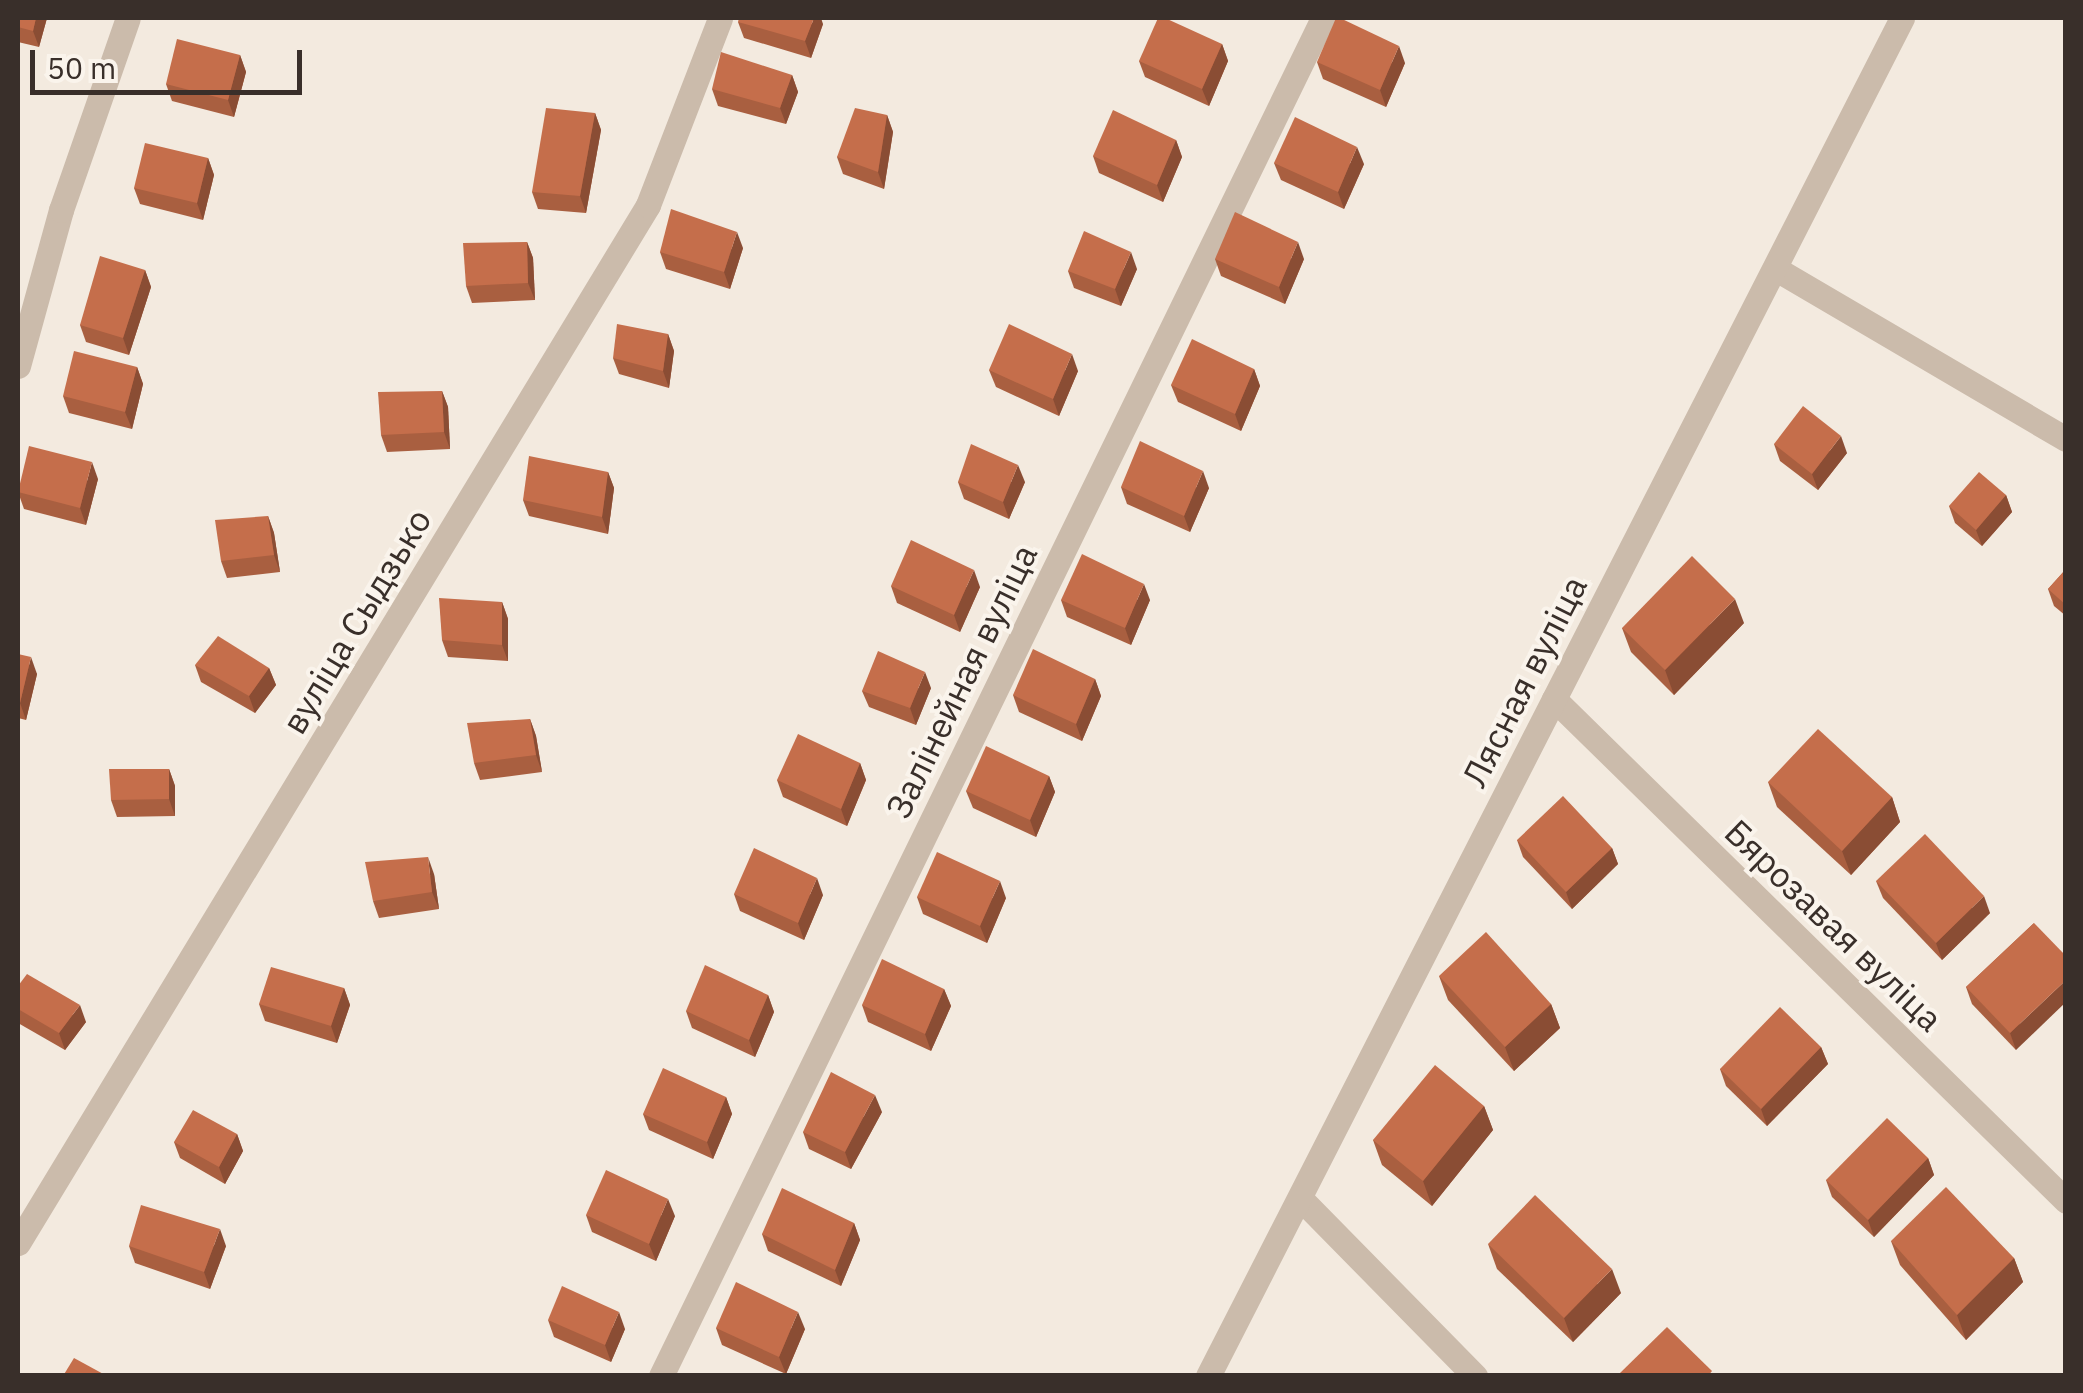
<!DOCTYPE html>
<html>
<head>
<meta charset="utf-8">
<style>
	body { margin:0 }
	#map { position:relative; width:2083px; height:1393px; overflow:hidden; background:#f3eadf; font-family:"IBM Plex Sans",sans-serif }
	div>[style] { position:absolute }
	.minor>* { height:25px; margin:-12.5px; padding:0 12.5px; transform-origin:12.5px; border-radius:12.5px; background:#cbbbab }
	.wall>* { inset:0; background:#a95f40 }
	.shaded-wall>* { inset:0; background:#8a4d34 }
	.building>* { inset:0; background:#c56e4b }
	span { translate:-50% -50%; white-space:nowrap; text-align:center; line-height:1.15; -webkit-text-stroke:8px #faf4ec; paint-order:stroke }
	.street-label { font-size:35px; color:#392f2a }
	.frame { position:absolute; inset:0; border:20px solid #392f2a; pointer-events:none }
	.scale { position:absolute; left:30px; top:50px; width:272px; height:45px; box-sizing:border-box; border:5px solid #392f2a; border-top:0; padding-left:12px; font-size:30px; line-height:35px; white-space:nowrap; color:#392f2a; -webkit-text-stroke:8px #faf4ec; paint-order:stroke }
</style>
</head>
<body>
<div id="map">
	<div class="minor">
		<i style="left:1776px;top:269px;width:336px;rotate:30.4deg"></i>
		<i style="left:18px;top:366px;width:162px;rotate:-74.6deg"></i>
		<i style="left:61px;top:210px;width:203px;rotate:-70.8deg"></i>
		<i style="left:1554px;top:699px;width:717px;rotate:44.43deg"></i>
		<i style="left:1300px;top:1198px;width:250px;rotate:45.5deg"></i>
		<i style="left:18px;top:1243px;width:1214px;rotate:-58.74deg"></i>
		<i style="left:648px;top:205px;width:200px;rotate:-68.9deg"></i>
		<i style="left:661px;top:1376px;width:1511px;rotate:-64.01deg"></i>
		<i style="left:1208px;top:1376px;width:1525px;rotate:-62.93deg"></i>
	</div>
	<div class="wall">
		<i style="clip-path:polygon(18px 18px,47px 18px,39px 47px,18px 42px)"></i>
		<i style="clip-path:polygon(738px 22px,823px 24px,811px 58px,744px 38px)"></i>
		<i style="clip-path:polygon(1222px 44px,1228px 61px,1209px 106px,1145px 77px,1139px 61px)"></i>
		<i style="clip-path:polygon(240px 55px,246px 72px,234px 117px,172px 101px,166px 84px)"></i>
		<i style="clip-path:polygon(1317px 62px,1405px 63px,1386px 107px,1323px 79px)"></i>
		<i style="clip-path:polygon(792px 75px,798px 92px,786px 124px,718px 106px,712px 89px)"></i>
		<i style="clip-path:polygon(595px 113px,601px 130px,586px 213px,538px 209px,532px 192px)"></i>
		<i style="clip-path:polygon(887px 115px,893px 132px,884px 189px,843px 174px,837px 157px)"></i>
		<i style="clip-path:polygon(1176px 140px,1182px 157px,1163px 202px,1099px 173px,1093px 156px)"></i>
		<i style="clip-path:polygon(208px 158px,214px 175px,203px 220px,140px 204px,134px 188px)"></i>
		<i style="clip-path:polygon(1274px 163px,1364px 164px,1344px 209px,1281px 180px)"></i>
		<i style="clip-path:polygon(527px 242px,533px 258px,535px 300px,472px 303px,466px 286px)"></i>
		<i style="clip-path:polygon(743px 248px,730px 289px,666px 269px,660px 252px)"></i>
		<i style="clip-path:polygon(1215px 259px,1304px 259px,1285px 304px,1221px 276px)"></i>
		<i style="clip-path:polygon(1137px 269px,1121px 306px,1074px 288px,1068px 271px)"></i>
		<i style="clip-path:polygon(145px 270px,151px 287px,129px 355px,86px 342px,80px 325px)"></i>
		<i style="clip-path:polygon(668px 334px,674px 351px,669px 388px,619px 374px,613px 358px)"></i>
		<i style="clip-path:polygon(137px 367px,143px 384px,132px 429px,69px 413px,63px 396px)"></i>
		<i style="clip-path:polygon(1254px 369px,1260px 386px,1241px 431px,1178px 402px,1171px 385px)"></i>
		<i style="clip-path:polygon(989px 370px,1078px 371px,1059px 416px,996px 387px)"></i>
		<i style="clip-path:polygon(442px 391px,448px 407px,450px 449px,387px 452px,381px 435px)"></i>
		<i style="clip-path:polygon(1774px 444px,1847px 453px,1818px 490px,1780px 461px)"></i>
		<i style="clip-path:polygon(608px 472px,614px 488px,608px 534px,529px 516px,523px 500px)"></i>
		<i style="clip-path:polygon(98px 479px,86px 525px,24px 509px,18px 492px)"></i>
		<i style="clip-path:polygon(958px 482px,1025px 482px,1009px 519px,964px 499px)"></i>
		<i style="clip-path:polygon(1121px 487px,1209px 488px,1190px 532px,1127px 504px)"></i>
		<i style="clip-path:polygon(2006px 495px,2012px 512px,1982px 546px,1955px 523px,1949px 506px)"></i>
		<i style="clip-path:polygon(268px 516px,274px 533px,280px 572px,227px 578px,221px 561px)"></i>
		<i style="clip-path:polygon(2066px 569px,2066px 616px,2054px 606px,2048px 589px)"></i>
		<i style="clip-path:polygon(891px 586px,980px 587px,960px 632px,897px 603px)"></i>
		<i style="clip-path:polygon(1061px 600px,1150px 600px,1131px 645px,1067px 617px)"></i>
		<i style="clip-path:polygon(502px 602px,508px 619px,508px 661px,448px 657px,442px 640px)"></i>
		<i style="clip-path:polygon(1744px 623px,1674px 695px,1631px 652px,1622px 628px)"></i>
		<i style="clip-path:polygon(18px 654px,37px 674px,26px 720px,18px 718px)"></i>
		<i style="clip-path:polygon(195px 665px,269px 668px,276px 685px,255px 713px,201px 682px)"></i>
		<i style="clip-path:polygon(1095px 679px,1101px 696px,1082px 741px,1019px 712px,1013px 695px)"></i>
		<i style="clip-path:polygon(931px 688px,916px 725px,869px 707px,862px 691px)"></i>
		<i style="clip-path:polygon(530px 719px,536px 736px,542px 772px,480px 780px,474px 763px)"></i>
		<i style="clip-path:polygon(860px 763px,866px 780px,847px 826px,783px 797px,777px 780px)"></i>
		<i style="clip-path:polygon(169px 769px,175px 786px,175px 816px,117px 817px,111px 800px)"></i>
		<i style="clip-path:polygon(1049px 776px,1055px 792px,1036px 837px,973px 808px,966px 791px)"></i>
		<i style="clip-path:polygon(1768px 782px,1892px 797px,1900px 822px,1851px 875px,1777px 807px)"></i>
		<i style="clip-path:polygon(1517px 840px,1612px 848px,1618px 864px,1572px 909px,1523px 857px)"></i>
		<i style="clip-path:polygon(434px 874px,439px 909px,379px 918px,373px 901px)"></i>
		<i style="clip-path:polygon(1876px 881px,1990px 913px,1942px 960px,1883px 898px)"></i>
		<i style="clip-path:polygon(734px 894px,823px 895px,804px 940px,740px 911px)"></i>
		<i style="clip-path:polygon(917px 897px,1006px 898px,987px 943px,923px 914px)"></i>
		<i style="clip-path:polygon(2034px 923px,2016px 1050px,1972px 1004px,1966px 987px)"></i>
		<i style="clip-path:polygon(1439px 976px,1551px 1004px,1560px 1028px,1514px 1071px,1448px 1000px)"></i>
		<i style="clip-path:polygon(18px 986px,86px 1022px,65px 1050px,18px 1023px)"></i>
		<i style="clip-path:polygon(344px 988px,350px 1005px,337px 1043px,265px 1021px,259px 1004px)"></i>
		<i style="clip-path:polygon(944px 989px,951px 1006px,931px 1051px,868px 1022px,862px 1005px)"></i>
		<i style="clip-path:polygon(768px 995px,774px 1012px,755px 1057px,692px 1028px,686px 1011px)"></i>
		<i style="clip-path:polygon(1821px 1047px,1828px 1064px,1767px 1126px,1726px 1086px,1720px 1069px)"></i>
		<i style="clip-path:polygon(726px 1097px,732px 1114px,713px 1159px,649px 1130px,643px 1114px)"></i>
		<i style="clip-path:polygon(1484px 1106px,1493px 1130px,1432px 1206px,1382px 1165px,1373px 1140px)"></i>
		<i style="clip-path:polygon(882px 1112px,851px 1169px,809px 1149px,803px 1132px)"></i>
		<i style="clip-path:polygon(237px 1134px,243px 1151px,225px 1184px,180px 1158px,174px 1142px)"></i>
		<i style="clip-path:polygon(1928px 1158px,1934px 1175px,1874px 1237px,1832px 1197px,1826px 1180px)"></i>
		<i style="clip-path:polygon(586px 1215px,675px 1216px,656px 1261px,592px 1232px)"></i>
		<i style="clip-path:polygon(854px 1223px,860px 1240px,841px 1286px,768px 1251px,762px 1234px)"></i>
		<i style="clip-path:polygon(1891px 1241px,2014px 1258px,2023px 1282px,1966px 1340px,1900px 1265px)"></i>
		<i style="clip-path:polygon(1488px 1244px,1621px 1293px,1573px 1342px,1497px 1269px)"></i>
		<i style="clip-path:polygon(129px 1246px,226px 1246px,210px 1289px,135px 1263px)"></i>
		<i style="clip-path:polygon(548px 1320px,625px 1329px,611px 1362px,554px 1337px)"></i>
		<i style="clip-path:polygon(716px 1328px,805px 1329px,786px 1374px,722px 1345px)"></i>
	</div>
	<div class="shaded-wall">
		<i style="clip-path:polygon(36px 18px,47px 18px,39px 47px,33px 31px)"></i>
		<i style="clip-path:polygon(814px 18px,821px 18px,823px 24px,811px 58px,805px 41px)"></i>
		<i style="clip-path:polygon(1222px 44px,1228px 61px,1209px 106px,1202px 89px)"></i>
		<i style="clip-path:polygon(1399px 46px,1405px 63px,1386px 107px,1380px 90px)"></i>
		<i style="clip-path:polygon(240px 55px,246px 72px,234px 117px,228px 100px)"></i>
		<i style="clip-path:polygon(792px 75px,798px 92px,786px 124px,780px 108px)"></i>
		<i style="clip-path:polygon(595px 113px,601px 130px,586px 213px,580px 196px)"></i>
		<i style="clip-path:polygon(887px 115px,893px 132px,884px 189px,878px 172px)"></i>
		<i style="clip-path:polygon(1176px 140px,1182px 157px,1163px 202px,1157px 185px)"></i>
		<i style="clip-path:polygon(1357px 147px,1364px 164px,1344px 209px,1338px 192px)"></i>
		<i style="clip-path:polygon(208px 158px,214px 175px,203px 220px,197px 203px)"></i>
		<i style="clip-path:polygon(737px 232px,743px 248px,730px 289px,724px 272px)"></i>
		<i style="clip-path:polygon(527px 242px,533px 258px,535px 300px,528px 283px)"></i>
		<i style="clip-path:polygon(1298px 242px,1304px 259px,1285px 304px,1279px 287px)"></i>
		<i style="clip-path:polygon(1131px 252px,1137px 269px,1121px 306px,1115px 289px)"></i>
		<i style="clip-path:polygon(145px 270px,151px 287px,129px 355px,123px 338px)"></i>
		<i style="clip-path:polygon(668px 334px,674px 351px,669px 388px,663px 371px)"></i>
		<i style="clip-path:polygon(1072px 354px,1078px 371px,1059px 416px,1053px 399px)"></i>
		<i style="clip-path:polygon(137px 367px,143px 384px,132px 429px,125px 412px)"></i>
		<i style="clip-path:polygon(1254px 369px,1260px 386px,1241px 431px,1235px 414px)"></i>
		<i style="clip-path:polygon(442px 391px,448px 407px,450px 449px,444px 432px)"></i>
		<i style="clip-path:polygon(1841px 436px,1847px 453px,1818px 490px,1812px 474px)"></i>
		<i style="clip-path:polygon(92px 462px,98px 479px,86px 525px,80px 508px)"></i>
		<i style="clip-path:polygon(1018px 465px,1025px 482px,1009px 519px,1003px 502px)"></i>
		<i style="clip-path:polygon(1203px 471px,1209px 488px,1190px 532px,1184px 516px)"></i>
		<i style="clip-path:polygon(608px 472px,614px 488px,608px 534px,602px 517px)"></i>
		<i style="clip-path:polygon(2006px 495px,2012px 512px,1982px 546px,1976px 530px)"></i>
		<i style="clip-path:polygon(268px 516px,274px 533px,280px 572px,274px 555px)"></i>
		<i style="clip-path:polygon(974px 570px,980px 587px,960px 632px,954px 615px)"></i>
		<i style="clip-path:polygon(1144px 584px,1150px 600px,1131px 645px,1125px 628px)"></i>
		<i style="clip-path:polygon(1735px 599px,1744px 623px,1674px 695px,1665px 670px)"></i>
		<i style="clip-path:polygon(502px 602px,508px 619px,508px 661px,502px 645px)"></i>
		<i style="clip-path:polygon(31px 657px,37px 674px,26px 720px,20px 703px)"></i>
		<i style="clip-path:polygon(269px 668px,276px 685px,255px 713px,249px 696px)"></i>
		<i style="clip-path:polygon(925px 672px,931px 688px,916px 725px,910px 708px)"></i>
		<i style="clip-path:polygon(1095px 679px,1101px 696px,1082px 741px,1076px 724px)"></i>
		<i style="clip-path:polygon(530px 719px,536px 736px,542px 772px,536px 755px)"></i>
		<i style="clip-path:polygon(860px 763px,866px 780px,847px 826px,841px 809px)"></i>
		<i style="clip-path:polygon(169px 769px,175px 786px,175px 816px,169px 799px)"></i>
		<i style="clip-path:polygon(1049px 776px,1055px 792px,1036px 837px,1030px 820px)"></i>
		<i style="clip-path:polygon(1892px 797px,1900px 822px,1851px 875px,1842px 851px)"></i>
		<i style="clip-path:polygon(1612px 848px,1618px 864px,1572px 909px,1566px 892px)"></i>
		<i style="clip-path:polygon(428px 857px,434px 874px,439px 909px,432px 892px)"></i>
		<i style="clip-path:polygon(817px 878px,823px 895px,804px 940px,798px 923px)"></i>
		<i style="clip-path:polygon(1000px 881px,1006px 898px,987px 943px,980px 926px)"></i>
		<i style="clip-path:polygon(1984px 896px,1990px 913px,1942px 960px,1936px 943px)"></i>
		<i style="clip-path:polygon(2066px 980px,2066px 1002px,2016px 1050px,2010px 1033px)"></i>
		<i style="clip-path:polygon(344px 988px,350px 1005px,337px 1043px,331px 1026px)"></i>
		<i style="clip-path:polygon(944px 989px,951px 1006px,931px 1051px,925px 1034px)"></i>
		<i style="clip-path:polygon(768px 995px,774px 1012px,755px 1057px,749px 1040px)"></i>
		<i style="clip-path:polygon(1551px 1004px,1560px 1028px,1514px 1071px,1505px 1047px)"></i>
		<i style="clip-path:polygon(80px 1005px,86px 1022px,65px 1050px,59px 1033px)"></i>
		<i style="clip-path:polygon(1821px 1047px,1828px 1064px,1767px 1126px,1761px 1109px)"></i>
		<i style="clip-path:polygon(875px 1095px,882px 1112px,851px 1169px,845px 1152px)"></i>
		<i style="clip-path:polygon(726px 1097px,732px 1114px,713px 1159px,707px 1142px)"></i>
		<i style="clip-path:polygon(1484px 1106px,1493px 1130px,1432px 1206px,1423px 1181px)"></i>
		<i style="clip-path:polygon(237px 1134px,243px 1151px,225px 1184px,219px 1167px)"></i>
		<i style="clip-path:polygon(1928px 1158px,1934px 1175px,1874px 1237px,1868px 1220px)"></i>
		<i style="clip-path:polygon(668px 1199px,675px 1216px,656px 1261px,649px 1244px)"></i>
		<i style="clip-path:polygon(854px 1223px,860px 1240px,841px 1286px,835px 1270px)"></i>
		<i style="clip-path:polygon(220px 1229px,226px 1246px,210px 1289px,204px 1272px)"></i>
		<i style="clip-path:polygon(2014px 1258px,2023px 1282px,1966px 1340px,1957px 1315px)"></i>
		<i style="clip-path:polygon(1612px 1269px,1621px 1293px,1573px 1342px,1564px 1318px)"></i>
		<i style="clip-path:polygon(619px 1312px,625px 1329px,611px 1362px,605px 1345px)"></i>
		<i style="clip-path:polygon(798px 1312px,805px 1329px,786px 1374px,779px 1357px)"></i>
	</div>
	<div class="building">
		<i style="clip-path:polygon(18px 18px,36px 18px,33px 31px,18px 27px)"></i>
		<i style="clip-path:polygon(739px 18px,814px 18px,805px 41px,738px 22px)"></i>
		<i style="clip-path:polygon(1158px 18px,1165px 18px,1222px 44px,1202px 89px,1139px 61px)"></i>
		<i style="clip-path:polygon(1336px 18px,1340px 18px,1399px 46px,1380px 90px,1317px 62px)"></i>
		<i style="clip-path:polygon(177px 39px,240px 55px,228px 100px,166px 84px)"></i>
		<i style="clip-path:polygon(721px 52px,792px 75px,780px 108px,712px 89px)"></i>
		<i style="clip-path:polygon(546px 108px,595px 113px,580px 196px,532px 192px)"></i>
		<i style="clip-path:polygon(855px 108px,887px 115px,878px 172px,837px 157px)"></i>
		<i style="clip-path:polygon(1113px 110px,1176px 140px,1157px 185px,1093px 156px)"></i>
		<i style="clip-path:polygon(1295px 117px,1357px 147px,1338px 192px,1274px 163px)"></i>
		<i style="clip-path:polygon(145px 143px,208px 158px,197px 203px,134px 188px)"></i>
		<i style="clip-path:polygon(671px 209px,737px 232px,724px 272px,660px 252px)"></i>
		<i style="clip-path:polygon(1235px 212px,1298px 242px,1279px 287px,1215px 259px)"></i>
		<i style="clip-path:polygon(1084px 231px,1131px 252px,1115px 289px,1068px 271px)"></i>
		<i style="clip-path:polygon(527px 242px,528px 283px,466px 286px,463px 243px)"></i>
		<i style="clip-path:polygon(100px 256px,145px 270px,123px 338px,80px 325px)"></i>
		<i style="clip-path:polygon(617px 324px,668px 334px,663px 371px,613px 358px)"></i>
		<i style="clip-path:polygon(1009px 324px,1072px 354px,1053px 399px,989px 370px)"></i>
		<i style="clip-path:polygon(1192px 339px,1254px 369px,1235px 414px,1171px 385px)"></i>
		<i style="clip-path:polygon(74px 351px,137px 367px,125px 412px,63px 396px)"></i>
		<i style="clip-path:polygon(442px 391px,444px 432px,381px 435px,378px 392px)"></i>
		<i style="clip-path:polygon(1803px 406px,1841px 436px,1812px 474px,1774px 444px)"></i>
		<i style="clip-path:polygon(1140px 441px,1203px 471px,1184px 516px,1121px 487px)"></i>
		<i style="clip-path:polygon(971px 444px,1018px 465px,1003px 502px,958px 482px)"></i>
		<i style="clip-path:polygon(29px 446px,92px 462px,80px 508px,18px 492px)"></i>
		<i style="clip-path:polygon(529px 456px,608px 472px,602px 517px,523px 500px)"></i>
		<i style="clip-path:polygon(1979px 472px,2006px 495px,1976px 530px,1949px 506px)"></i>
		<i style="clip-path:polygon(268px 516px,274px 555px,221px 561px,215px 520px)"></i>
		<i style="clip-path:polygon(911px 540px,974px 570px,954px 615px,891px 586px)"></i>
		<i style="clip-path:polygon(1082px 554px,1144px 584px,1125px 628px,1061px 600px)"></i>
		<i style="clip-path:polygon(1692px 556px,1735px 599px,1665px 670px,1622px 628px)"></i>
		<i style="clip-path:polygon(2066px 569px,2066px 605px,2048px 589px)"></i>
		<i style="clip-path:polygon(439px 598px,502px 602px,502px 645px,442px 640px)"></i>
		<i style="clip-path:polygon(218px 636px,269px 668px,249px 696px,195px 665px)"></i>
		<i style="clip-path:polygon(1033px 649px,1095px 679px,1076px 724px,1013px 695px)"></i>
		<i style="clip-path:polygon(878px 651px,925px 672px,910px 708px,862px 691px)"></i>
		<i style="clip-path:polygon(18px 654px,31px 657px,20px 703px,18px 702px)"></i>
		<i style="clip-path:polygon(530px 719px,536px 755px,474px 763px,467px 723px)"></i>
		<i style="clip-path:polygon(1818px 729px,1892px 797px,1842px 851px,1768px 782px)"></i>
		<i style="clip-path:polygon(798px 734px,860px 763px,841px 809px,777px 780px)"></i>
		<i style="clip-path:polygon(986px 746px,1049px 776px,1030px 820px,966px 791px)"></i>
		<i style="clip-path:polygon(109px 769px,169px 769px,169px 799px,111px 800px)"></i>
		<i style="clip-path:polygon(1563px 796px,1612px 848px,1566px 892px,1517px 840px)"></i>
		<i style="clip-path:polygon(1925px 834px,1984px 896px,1936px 943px,1876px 881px)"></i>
		<i style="clip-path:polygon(754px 848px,817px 878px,798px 923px,734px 894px)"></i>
		<i style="clip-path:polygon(937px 852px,1000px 881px,980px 926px,917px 897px)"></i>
		<i style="clip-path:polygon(428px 857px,432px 892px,373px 901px,365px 862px)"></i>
		<i style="clip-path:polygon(2034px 923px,2066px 956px,2066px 980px,2010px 1033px,1966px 987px)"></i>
		<i style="clip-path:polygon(1486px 932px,1551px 1004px,1505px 1047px,1439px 976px)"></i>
		<i style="clip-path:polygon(882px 959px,944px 989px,925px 1034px,862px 1005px)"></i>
		<i style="clip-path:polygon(705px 965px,768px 995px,749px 1040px,686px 1011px)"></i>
		<i style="clip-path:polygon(271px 967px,344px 988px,331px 1026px,259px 1004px)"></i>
		<i style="clip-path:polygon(27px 974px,80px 1005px,59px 1033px,18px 1009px,18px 986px)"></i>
		<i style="clip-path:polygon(1780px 1007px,1821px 1047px,1761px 1109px,1720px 1069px)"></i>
		<i style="clip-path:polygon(1435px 1065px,1484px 1106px,1423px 1181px,1373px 1140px)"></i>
		<i style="clip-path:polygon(663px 1068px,726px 1097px,707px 1142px,643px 1114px)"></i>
		<i style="clip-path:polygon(831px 1072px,875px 1095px,845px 1152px,803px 1132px)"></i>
		<i style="clip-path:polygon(193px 1110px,237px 1134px,219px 1167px,174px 1142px)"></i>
		<i style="clip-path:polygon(1887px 1118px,1928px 1158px,1868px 1220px,1826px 1180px)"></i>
		<i style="clip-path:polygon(606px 1170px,668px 1199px,649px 1244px,586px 1215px)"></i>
		<i style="clip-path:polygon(1946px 1187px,2014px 1258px,1957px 1315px,1891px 1241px)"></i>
		<i style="clip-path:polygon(782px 1188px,854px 1223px,835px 1270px,762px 1234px)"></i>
		<i style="clip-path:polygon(1535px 1195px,1612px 1269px,1564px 1318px,1488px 1244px)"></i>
		<i style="clip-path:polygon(141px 1205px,220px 1229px,204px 1272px,129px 1246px)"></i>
		<i style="clip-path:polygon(736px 1282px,798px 1312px,779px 1357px,716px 1328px)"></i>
		<i style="clip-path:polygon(562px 1286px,619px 1312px,605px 1345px,548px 1320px)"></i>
		<i style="clip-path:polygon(1667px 1327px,1712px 1371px,1708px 1376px,1621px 1376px,1619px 1374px)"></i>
		<i style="clip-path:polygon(74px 1358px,107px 1376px,63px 1376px)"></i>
	</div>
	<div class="street-label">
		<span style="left:356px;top:621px;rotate:-59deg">вуліца Сыдзько</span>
		<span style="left:961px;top:681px;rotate:-64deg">Залінейная вуліца</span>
		<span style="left:1524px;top:681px;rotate:-63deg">Лясная вуліца</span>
		<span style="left:1834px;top:925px;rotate:44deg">Бярозавая вуліца</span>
	</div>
	<div class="frame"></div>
	<div class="scale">50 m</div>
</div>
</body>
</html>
